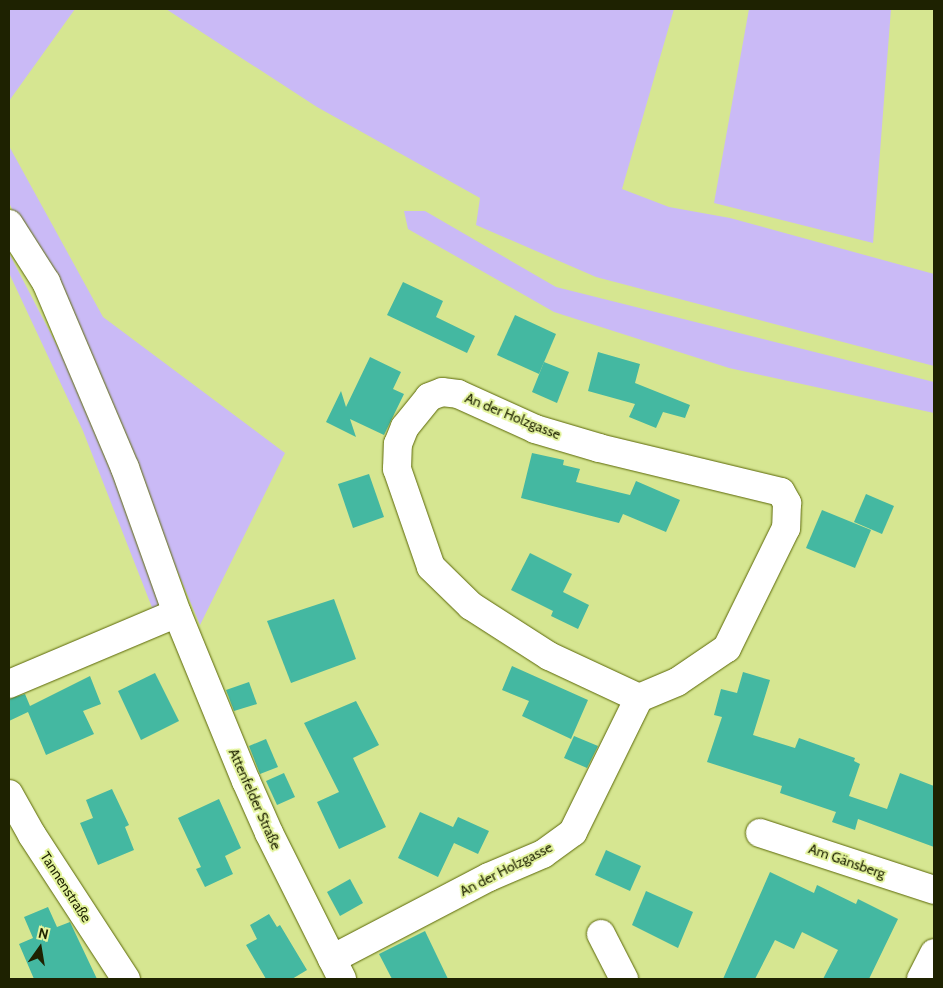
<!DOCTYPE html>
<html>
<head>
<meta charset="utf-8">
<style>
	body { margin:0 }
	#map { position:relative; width:943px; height:988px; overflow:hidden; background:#d6e691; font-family:Cabin,sans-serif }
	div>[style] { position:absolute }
	.green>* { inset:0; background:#cabaf6 }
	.building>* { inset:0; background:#44b8a1 }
	.roads { filter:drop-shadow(0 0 1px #5b6707) drop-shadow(0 0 1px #5b6707) }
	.minor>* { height:28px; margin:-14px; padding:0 14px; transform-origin:14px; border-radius:14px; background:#fff }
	span { translate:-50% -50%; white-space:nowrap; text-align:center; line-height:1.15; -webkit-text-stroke:4px #e4f49e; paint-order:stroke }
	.street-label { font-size:14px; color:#1e2201 }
	.frame { position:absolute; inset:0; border:10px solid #1e2201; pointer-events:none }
	.north { position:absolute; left:15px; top:923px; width:50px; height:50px; -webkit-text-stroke:4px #e4f49e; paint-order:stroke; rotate:13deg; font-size:14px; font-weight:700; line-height:20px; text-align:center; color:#1e2201 }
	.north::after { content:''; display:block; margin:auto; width:18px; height:22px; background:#1e2201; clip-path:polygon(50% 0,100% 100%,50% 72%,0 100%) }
</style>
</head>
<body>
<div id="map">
	<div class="green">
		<i style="clip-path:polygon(9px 9px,75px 9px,9px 101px)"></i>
		<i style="clip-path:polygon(166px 9px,674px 9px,622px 189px,669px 207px,730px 218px,934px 274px,934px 366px,596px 277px,476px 225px,480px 198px,317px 107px)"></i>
		<i style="clip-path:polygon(749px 9px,891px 9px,873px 243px,714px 203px)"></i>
		<i style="clip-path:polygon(9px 146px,103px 317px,285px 453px,200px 625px,82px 343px,9px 203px)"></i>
		<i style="clip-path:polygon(404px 211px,425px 211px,556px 287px,934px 382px,934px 413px,729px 368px,554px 312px,408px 229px)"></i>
		<i style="clip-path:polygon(9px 253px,67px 365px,125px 500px,160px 602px,153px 610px,83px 431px,9px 273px)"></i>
	</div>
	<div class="building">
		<i style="clip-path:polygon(403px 282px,443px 301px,436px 317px,475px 336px,467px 353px,387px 315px)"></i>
		<i style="clip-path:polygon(515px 315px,556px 334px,539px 374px,497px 355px)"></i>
		<i style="clip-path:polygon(598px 352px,640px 364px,635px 383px,690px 405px,685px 418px,663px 412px,656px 428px,629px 417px,635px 404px,588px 391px)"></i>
		<i style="clip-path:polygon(370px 357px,401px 372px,393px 389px,404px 394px,384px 435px,350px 419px,356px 437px,326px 422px,341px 391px,346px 407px)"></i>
		<i style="clip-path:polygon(544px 362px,569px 372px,557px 403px,532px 392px)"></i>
		<i style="clip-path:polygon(532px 453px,564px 460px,563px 465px,580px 469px,576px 482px,630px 495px,636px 481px,680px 500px,666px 532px,623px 514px,619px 523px,521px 498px)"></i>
		<i style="clip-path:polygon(369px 474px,384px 517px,353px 528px,338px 484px)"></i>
		<i style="clip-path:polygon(866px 494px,894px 506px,882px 534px,854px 522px)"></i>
		<i style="clip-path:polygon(822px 510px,871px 530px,855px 568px,806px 548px)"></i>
		<i style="clip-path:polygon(530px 553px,572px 574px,563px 592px,589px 605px,578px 629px,551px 616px,553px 611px,511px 590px)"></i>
		<i style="clip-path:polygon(334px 599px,356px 659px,291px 683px,267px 621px)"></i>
		<i style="clip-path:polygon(512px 666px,588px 700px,571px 739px,522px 716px,529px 701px,502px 690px)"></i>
		<i style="clip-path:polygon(743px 672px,770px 680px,753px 735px,795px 748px,799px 738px,855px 758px,854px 761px,860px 764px,849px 796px,887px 809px,900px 773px,934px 786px,934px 847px,858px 819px,855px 830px,832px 822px,836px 812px,780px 793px,782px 786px,707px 762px,722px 717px,714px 715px,721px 689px,737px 693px)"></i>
		<i style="clip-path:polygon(155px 673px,179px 721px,141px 740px,118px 691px)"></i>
		<i style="clip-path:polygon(90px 676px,101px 704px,83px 711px,94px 734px,46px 755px,28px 712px,9px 721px,9px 699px,25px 694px,30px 706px)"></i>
		<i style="clip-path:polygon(249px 682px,257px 704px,234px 711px,226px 690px)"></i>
		<i style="clip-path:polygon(356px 701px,379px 745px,353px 758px,386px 827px,339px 849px,317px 802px,339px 792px,304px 723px)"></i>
		<i style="clip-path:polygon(574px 736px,598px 746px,587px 768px,564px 758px)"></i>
		<i style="clip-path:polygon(266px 739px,278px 767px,260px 774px,249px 746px)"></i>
		<i style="clip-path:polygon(284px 773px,295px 797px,277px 805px,266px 781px)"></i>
		<i style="clip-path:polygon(112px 789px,129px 825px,125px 827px,134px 850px,98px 865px,80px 823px,93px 818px,86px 800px)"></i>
		<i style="clip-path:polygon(219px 799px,241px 848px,225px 856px,233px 874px,205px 887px,196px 869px,201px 867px,178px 818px)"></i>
		<i style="clip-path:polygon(420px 812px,453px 827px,458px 817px,489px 831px,478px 854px,454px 843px,438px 877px,398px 858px)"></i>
		<i style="clip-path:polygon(606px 850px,641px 866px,630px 891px,595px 875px)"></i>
		<i style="clip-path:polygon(770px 872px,814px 893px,817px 885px,856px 904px,858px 899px,898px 919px,869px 979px,823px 979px,838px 950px,802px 932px,794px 949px,775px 940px,755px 979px,723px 979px)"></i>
		<i style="clip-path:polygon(350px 879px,363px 903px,340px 916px,327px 892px)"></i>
		<i style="clip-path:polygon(646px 891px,693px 912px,678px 948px,632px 925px)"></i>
		<i style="clip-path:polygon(48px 907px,57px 927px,70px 922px,97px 979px,34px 979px,19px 944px,33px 938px,24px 917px)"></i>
		<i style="clip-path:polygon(269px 914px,277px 927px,280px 925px,307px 970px,292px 979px,266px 979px,246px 945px,257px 939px,250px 925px)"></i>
		<i style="clip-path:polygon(425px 931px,448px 979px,392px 979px,379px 954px)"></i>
	</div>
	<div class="roads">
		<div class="minor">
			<i style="left:9px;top:224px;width:69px;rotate:57.5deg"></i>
			<i style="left:46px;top:282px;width:202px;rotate:67deg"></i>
			<i style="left:125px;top:468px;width:154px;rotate:70.3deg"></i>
			<i style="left:177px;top:613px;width:182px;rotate:67.7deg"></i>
			<i style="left:246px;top:781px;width:57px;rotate:66.1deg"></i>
			<i style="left:269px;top:833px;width:163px;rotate:63.4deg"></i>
			<i style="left:9px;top:684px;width:182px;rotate:-22.9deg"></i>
			<i style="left:9px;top:794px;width:47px;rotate:60.7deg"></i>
			<i style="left:32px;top:835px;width:172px;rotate:56.9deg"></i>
			<i style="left:760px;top:833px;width:183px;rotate:18.1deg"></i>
			<i style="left:601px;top:934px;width:51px;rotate:62.9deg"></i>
			<i style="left:332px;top:959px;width:177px;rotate:-27.6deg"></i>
			<i style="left:489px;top:877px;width:59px;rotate:-23.1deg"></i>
			<i style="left:543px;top:854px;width:37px;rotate:-36deg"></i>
			<i style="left:573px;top:832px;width:149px;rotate:-63.8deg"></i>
			<i style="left:639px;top:698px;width:99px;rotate:-155deg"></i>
			<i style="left:549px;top:656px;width:93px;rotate:-147.3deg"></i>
			<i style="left:471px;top:606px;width:56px;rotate:-135.7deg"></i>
			<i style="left:431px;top:567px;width:104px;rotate:-109.1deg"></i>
			<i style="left:397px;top:469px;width:25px;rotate:-88deg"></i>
			<i style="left:398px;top:444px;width:18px;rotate:-68deg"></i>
			<i style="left:405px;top:427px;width:38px;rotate:-51deg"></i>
			<i style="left:429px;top:397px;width:14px;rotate:-21deg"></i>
			<i style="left:442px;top:392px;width:16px;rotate:7deg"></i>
			<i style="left:458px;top:394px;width:85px;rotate:24.4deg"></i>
			<i style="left:535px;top:429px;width:67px;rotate:16.5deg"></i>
			<i style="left:599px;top:448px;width:187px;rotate:13.6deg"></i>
			<i style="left:781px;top:492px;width:13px;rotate:61deg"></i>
			<i style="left:787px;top:503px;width:25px;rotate:92deg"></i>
			<i style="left:786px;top:528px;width:134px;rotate:116.2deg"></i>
			<i style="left:727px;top:648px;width:60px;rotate:145.8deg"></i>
			<i style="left:677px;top:682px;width:41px;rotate:157.2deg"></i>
			<i style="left:921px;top:979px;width:29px;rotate:-63deg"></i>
		</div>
	</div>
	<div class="street-label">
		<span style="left:513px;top:416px;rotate:22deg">An der Holzgasse</span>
		<span style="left:255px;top:799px;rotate:66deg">Attenfelder Straße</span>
		<span style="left:847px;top:861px;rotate:19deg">Am Gänsberg</span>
		<span style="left:506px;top:869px;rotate:-27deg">An der Holzgasse</span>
		<span style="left:66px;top:887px;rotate:57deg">Tannenstraße</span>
	</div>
	<div class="frame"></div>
	<div class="north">N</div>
</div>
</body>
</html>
